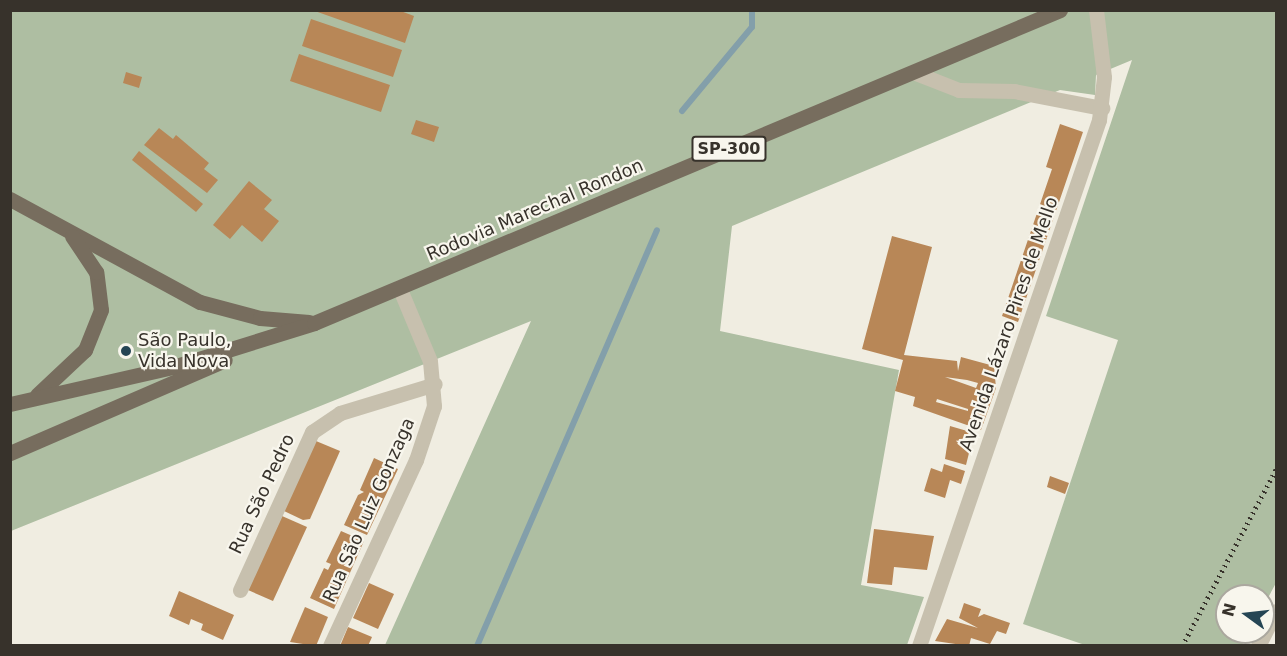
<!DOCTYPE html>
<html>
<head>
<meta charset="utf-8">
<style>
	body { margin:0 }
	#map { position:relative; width:1287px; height:656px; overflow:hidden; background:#f0ede1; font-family:"DejaVu Sans",sans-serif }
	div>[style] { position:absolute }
	.green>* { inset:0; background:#aebea2 }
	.stream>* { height:6px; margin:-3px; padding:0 3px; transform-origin:3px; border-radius:3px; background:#839faa }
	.building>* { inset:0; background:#b88757 }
	.minor>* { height:15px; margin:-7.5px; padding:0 7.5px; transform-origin:7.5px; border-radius:7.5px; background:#c7c0ae }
	.major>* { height:15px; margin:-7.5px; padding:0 7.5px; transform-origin:7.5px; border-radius:7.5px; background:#776d5e }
	.rail>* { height:4.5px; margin-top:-2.25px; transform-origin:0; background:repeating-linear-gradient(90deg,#37322b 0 1.5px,transparent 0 6px) }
	.dots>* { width:16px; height:16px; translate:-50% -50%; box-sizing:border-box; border:3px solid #f8f6ed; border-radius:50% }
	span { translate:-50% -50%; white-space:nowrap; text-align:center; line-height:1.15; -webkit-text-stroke:4.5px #f8f6ed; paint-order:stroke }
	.shield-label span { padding:2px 4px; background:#f8f6ed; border:2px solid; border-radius:4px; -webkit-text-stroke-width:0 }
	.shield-label { font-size:16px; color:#37322b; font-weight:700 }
	.street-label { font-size:18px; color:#37322b }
	.poi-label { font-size:18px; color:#37322b }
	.left { translate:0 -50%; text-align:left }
	.frame { position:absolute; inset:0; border:12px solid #37322b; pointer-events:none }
	.north { position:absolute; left:1215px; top:584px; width:60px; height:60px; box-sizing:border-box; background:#f8f6ed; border:2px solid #aba89f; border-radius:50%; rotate:285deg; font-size:16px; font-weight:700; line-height:24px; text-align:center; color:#37322b }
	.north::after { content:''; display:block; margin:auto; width:21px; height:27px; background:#254554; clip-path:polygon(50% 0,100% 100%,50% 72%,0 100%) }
</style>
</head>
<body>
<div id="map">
	<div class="green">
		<i style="clip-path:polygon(11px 11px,1276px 11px,1276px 583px,1263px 607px,1263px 596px,1227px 596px,1227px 632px,1249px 632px,1242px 645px,1085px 645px,1023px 624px,1118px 340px,1046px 316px,1132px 60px,1096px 75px,1095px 95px,1060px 90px,732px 226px,720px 331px,899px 370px,861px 585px,924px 597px,907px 645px,385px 645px,531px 321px,11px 531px)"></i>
	</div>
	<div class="stream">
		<i style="left:682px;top:111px;width:109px;rotate:-50.2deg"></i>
		<i style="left:752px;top:27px;width:17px;rotate:-90deg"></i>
		<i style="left:477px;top:646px;width:453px;rotate:-66.6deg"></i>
	</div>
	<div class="building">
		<i style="clip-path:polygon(312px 10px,398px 10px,414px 16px,405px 43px)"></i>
		<i style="clip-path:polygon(311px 19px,402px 50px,393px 77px,302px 46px)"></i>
		<i style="clip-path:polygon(299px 54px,390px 85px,381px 112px,290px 81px)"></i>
		<i style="clip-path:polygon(126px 72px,142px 77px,139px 88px,123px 83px)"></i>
		<i style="clip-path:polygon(416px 120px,439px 127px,434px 142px,411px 134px)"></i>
		<i style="clip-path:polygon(1060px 124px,1083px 132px,1018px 322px,1002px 316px,1052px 169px,1046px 167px)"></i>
		<i style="clip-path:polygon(159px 128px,173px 139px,176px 135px,209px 163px,204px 169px,218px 180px,207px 193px,144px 145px)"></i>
		<i style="clip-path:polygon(139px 151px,203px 204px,196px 212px,132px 160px)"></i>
		<i style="clip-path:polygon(249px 181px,272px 200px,264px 209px,279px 221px,262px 242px,242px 225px,230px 239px,213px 225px)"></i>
		<i style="clip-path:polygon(evenodd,892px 236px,932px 247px,904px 355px,957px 361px,958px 371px,961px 357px,994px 366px,996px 388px,981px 430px,913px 406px,915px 397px,895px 391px,903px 360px,862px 349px,892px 236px,945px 377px,967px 380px,978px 383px,976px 388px,945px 377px,892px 236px,937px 399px,968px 409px,968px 411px,936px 402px,937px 399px)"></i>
		<i style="clip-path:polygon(950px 426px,974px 433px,966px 465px,945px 459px)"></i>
		<i style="clip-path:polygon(316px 441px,340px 451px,310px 519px,303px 520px,284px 511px)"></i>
		<i style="clip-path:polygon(374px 458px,398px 469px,367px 535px,344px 525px,358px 495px,364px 492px,360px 490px)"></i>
		<i style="clip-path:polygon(944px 464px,965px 471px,961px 484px,950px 480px,945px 498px,924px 491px,931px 468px,942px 472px)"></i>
		<i style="clip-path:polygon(1050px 476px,1069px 483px,1065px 494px,1047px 487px)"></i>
		<i style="clip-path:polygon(282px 516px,307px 527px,273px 601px,248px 590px)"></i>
		<i style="clip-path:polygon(874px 529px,934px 536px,927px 570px,894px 567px,892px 585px,867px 583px)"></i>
		<i style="clip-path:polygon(341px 531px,364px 541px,334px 609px,310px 598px,324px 568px,328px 570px,331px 564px,326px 562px)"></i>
		<i style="clip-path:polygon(369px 583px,394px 594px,378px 629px,353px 618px)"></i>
		<i style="clip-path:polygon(179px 591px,234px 615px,223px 640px,201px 630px,203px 624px,191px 619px,189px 625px,169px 616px)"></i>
		<i style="clip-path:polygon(964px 603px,981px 609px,978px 617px,984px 614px,1010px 623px,1006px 634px,997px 631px,990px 644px,971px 638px,969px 646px,935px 641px,947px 619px,978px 628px,959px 618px)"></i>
		<i style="clip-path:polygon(305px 607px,328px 617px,316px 646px,290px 642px)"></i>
		<i style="clip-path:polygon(348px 627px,372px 637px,368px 646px,340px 646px)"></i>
	</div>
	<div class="minor">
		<i style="left:913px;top:72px;width:49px;rotate:21.4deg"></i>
		<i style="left:959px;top:90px;width:55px;rotate:1deg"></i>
		<i style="left:1014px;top:91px;width:90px;rotate:10.9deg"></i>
		<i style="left:240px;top:590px;width:174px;rotate:-65.5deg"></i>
		<i style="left:312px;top:432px;width:34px;rotate:-34deg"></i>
		<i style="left:340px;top:413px;width:99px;rotate:-17deg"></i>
		<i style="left:330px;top:646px;width:205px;rotate:-65.2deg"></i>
		<i style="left:416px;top:460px;width:57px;rotate:-71.6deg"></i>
		<i style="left:434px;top:406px;width:45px;rotate:-95.1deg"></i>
		<i style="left:430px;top:361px;width:80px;rotate:-112.7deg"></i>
		<i style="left:919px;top:646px;width:556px;rotate:-71.11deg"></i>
		<i style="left:1099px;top:120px;width:43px;rotate:-83.4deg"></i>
		<i style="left:1104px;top:77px;width:67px;rotate:-96.8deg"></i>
		<i style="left:1258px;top:646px;width:39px;rotate:-63deg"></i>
	</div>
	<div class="major">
		<i style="left:10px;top:199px;width:216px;rotate:28.5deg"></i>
		<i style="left:200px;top:302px;width:62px;rotate:14.9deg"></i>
		<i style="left:260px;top:318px;width:49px;rotate:4.7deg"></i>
		<i style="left:37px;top:395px;width:66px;rotate:-43.2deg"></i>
		<i style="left:85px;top:350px;width:43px;rotate:-68.2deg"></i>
		<i style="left:101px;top:310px;width:38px;rotate:-97deg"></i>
		<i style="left:96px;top:272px;width:43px;rotate:-123.7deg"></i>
		<i style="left:10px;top:404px;width:167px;rotate:-12.8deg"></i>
		<i style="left:173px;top:367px;width:148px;rotate:-17.3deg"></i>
		<i style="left:314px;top:323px;width:809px;rotate:-22.76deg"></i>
		<i style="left:10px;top:453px;width:234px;rotate:-23.4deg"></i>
	</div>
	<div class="rail">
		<i style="left:1182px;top:646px;width:200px;rotate:-62deg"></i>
	</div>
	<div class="dots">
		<i style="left:126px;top:351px;background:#254554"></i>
	</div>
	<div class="shield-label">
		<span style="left:729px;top:149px">SP-300</span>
	</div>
	<div class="street-label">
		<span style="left:535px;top:210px;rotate:-23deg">Rodovia Marechal Rondon</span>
		<span style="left:1009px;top:324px;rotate:-71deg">Avenida Lázaro Pires de Mello</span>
		<span style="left:262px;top:494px;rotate:-65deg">Rua São Pedro</span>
		<span style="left:369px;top:510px;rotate:-66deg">Rua São Luiz Gonzaga</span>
	</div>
	<div class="poi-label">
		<span class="left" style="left:138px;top:351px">São Paulo,<br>Vida Nova</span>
	</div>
	<div class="frame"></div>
	<div class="north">N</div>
</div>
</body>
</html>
